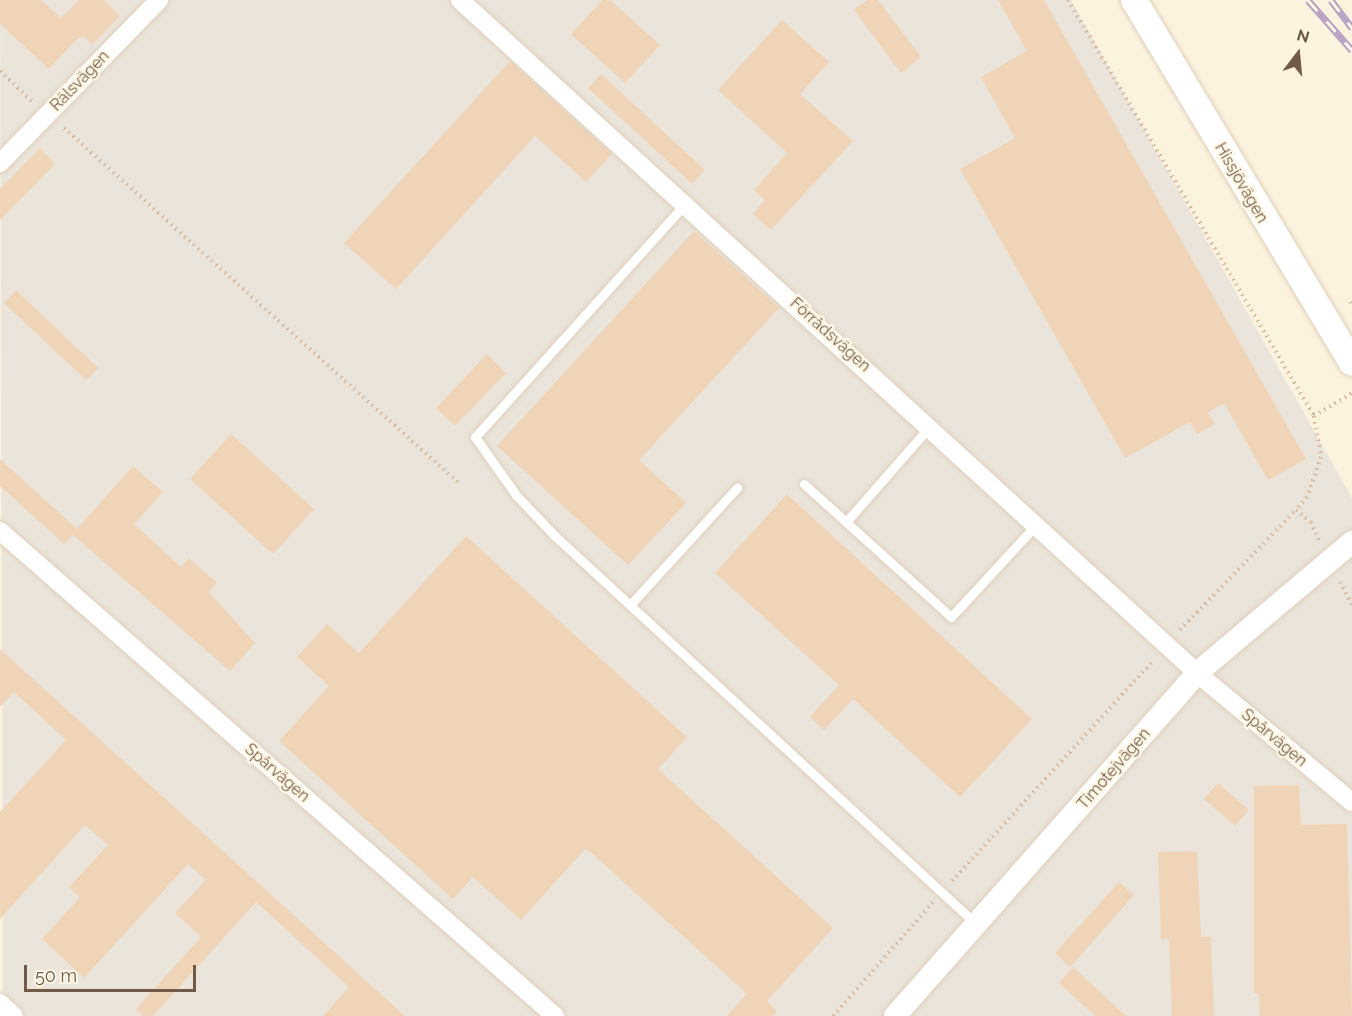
<!DOCTYPE html>
<html>
<head>
<meta charset="utf-8">
<style>
	body { margin:0 }
	#map { position:relative; width:1352px; height:1016px; overflow:hidden; background:#fcf3df; font-family:Raleway,sans-serif }
	div>[style] { position:absolute }
	.industrial>* { inset:0; background:#eae4db }
	.building>* { inset:0; background:#f0d4b7 }
	.path>* { height:4px; margin-top:-2px; transform-origin:0; background:repeating-linear-gradient(90deg,#d5b79b 0 1.5px,transparent 0 6px) }
	.roads { filter:drop-shadow(0 0 2px #dfd0bc) drop-shadow(0 0 2px #dfd0bc) }
	.service>* { height:9px; margin:-4.5px; padding:0 4.5px; transform-origin:4.5px; border-radius:4.5px; background:#fff }
	.minor>* { height:18px; margin:-9px; padding:0 9px; transform-origin:9px; border-radius:9px; background:#fff }
	.tertiary>* { height:22px; margin:-11px; padding:0 11px; transform-origin:11px; border-radius:11px; background:#fff }
	.secondary>* { height:26px; margin:-13px; padding:0 13px; transform-origin:13px; border-radius:13px; background:#fff }
	.rail>* { height:7px; margin-top:-3.5px; transform-origin:0; background:repeating-linear-gradient(90deg,#fff7e5 0 14px,#b69fc3 0 28px); box-sizing:border-box; border-block:2px solid #b69fc3 }
	span { translate:-50% -50%; white-space:nowrap; text-align:center; line-height:1.15; -webkit-text-stroke:5px #fff7e5; paint-order:stroke }
	.street-label { font-size:16px; color:#715b48 }
	.north { position:absolute; left:1268px; top:24px; width:60px; height:60px; -webkit-text-stroke:4px #fff7e5; paint-order:stroke; rotate:16deg; font-size:16px; font-weight:700; line-height:24px; text-align:center; color:#715b48 }
	.north::after { content:''; display:block; margin:auto; width:21px; height:27px; background:#715b48; clip-path:polygon(50% 0,100% 100%,50% 72%,0 100%) }
	.scale { position:absolute; left:24px; top:965px; width:172px; height:27px; box-sizing:border-box; border:3px solid #715b48; border-top:0; padding-left:8px; font-size:18px; line-height:21px; white-space:nowrap; color:#715b48; -webkit-text-stroke:4px #fff7e5; paint-order:stroke }
</style>
</head>
<body>
<div id="map">
	<div class="industrial">
		<i style="clip-path:polygon(0 0,1071px 0,1352px 498px,1352px 1016px,3px 1016px)"></i>
	</div>
	<div class="building">
		<i style="clip-path:polygon(0 0,41px 0,61px 18px,79px 0,104px 0,120px 16px,92px 45px,84px 36px,77px 39px,49px 69px,0 24px)"></i>
		<i style="clip-path:polygon(602px 0,610px 0,660px 45px,625px 83px,571px 34px)"></i>
		<i style="clip-path:polygon(867px 0,878px 0,921px 57px,901px 73px,854px 10px)"></i>
		<i style="clip-path:polygon(998px 0,1044px 0,1306px 459px,1268px 480px,1224px 403px,1208px 412px,1215px 424px,1197px 434px,1190px 422px,1125px 458px,960px 169px,1015px 138px,981px 77px,1027px 51px)"></i>
		<i style="clip-path:polygon(782px 20px,829px 62px,800px 94px,853px 141px,771px 230px,753px 214px,765px 200px,754px 190px,787px 153px,718px 90px)"></i>
		<i style="clip-path:polygon(510px 61px,612px 154px,586px 182px,535px 136px,396px 289px,344px 243px)"></i>
		<i style="clip-path:polygon(601px 74px,705px 170px,692px 184px,588px 88px)"></i>
		<i style="clip-path:polygon(40px 148px,55px 164px,0 220px,0 189px)"></i>
		<i style="clip-path:polygon(694px 231px,779px 308px,639px 460px,686px 503px,628px 565px,497px 446px)"></i>
		<i style="clip-path:polygon(16px 290px,98px 368px,86px 380px,4px 303px)"></i>
		<i style="clip-path:polygon(487px 354px,506px 373px,455px 426px,436px 408px)"></i>
		<i style="clip-path:polygon(231px 434px,314px 509px,273px 554px,190px 479px)"></i>
		<i style="clip-path:polygon(0 459px,77px 529px,133px 466px,163px 492px,134px 524px,181px 567px,189px 558px,217px 583px,209px 592px,255px 643px,230px 671px,73px 535px,64px 544px,0 486px)"></i>
		<i style="clip-path:polygon(787px 494px,1032px 719px,960px 797px,853px 699px,824px 730px,810px 717px,839px 685px,715px 573px)"></i>
		<i style="clip-path:polygon(466px 536px,687px 737px,658px 769px,833px 928px,767px 1001px,777px 1011px,773px 1016px,727px 1016px,747px 994px,586px 848px,521px 920px,473px 877px,453px 899px,279px 741px,329px 686px,297px 657px,327px 624px,359px 653px)"></i>
		<i style="clip-path:polygon(0 649px,405px 1016px,323px 1016px,349px 987px,256px 902px,153px 1016px,143px 1016px,136px 1009px,201px 937px,175px 913px,206px 880px,188px 864px,84px 978px,42px 939px,80px 897px,69px 887px,108px 845px,85px 825px,0 919px,0 812px,66px 740px,14px 692px,0 707px)"></i>
		<i style="clip-path:polygon(1218px 783px,1249px 810px,1235px 826px,1204px 799px)"></i>
		<i style="clip-path:polygon(1299px 785px,1301px 825px,1347px 824px,1352px 1016px,1260px 1016px,1259px 993px,1254px 993px,1254px 786px)"></i>
		<i style="clip-path:polygon(1197px 851px,1201px 937px,1211px 937px,1214px 1016px,1172px 1016px,1169px 939px,1161px 939px,1158px 852px)"></i>
		<i style="clip-path:polygon(1119px 882px,1134px 895px,1070px 967px,1055px 953px)"></i>
		<i style="clip-path:polygon(1073px 967px,1126px 1016px,1095px 1016px,1059px 983px)"></i>
	</div>
	<div class="path">
		<i style="left:1068px;top:0;width:483px;rotate:59.4deg"></i>
		<i style="left:1314px;top:416px;width:42px;rotate:80.3deg"></i>
		<i style="left:1321px;top:457px;width:42px;rotate:109.3deg"></i>
		<i style="left:1307px;top:497px;width:17px;rotate:130deg"></i>
		<i style="left:1296px;top:510px;width:19px;rotate:39deg"></i>
		<i style="left:1311px;top:522px;width:23px;rotate:67deg"></i>
		<i style="left:0;top:71px;width:44px;rotate:43.2deg"></i>
		<i style="left:64px;top:128px;width:532px;rotate:41.96deg"></i>
		<i style="left:1350px;top:302px;width:4px;rotate:56deg"></i>
		<i style="left:1314px;top:416px;width:44px;rotate:-31.2deg"></i>
		<i style="left:1340px;top:582px;width:26px;rotate:62deg"></i>
		<i style="left:1180px;top:630px;width:167px;rotate:-46deg"></i>
		<i style="left:952px;top:881px;width:298px;rotate:-47.6deg"></i>
		<i style="left:833px;top:1016px;width:152px;rotate:-48.7deg"></i>
	</div>
	<div class="roads">
		<div class="service">
			<i style="left:685px;top:204px;width:314px;rotate:132deg"></i>
			<i style="left:475px;top:437px;width:71px;rotate:54.7deg"></i>
			<i style="left:516px;top:495px;width:57px;rotate:46.4deg"></i>
			<i style="left:555px;top:536px;width:573px;rotate:42.66deg"></i>
			<i style="left:804px;top:484px;width:198px;rotate:42.1deg"></i>
			<i style="left:951px;top:617px;width:125px;rotate:-47.3deg"></i>
			<i style="left:846px;top:522px;width:128px;rotate:-48.8deg"></i>
			<i style="left:630px;top:605px;width:159px;rotate:-47.6deg"></i>
		</div>
		<div class="minor">
			<i style="left:460px;top:0;width:998px;rotate:42.4deg"></i>
			<i style="left:1197px;top:673px;width:202px;rotate:39.8deg"></i>
			<i style="left:0;top:163px;width:228px;rotate:-45.7deg"></i>
			<i style="left:0;top:531px;width:737px;rotate:41.15deg"></i>
			<i style="left:0;top:1003px;width:19px;rotate:43deg"></i>
		</div>
		<div class="tertiary">
			<i style="left:895px;top:1016px;width:457px;rotate:-48.6deg"></i>
			<i style="left:1197px;top:673px;width:203px;rotate:-40.2deg"></i>
		</div>
		<div class="secondary">
			<i style="left:1134px;top:0;width:423px;rotate:59deg"></i>
		</div>
	</div>
	<div class="rail">
		<i style="left:1308px;top:0;width:67px;rotate:48.7deg"></i>
		<i style="left:1331px;top:0;width:35px;rotate:53deg"></i>
	</div>
	<div class="street-label">
		<span style="left:80px;top:81px;rotate:-46deg">Rälsvägen</span>
		<span style="left:1241px;top:183px;rotate:60deg">Hissjövägen</span>
		<span style="left:830px;top:335px;rotate:42deg">Förrådsvägen</span>
		<span style="left:1274px;top:738px;rotate:40deg">Spårvägen</span>
		<span style="left:1114px;top:769px;rotate:-49deg">Timotejvägen</span>
		<span style="left:277px;top:773px;rotate:41deg">Spårvägen</span>
	</div>
	<div class="north">N</div>
	<div class="scale">50 m</div>
</div>
</body>
</html>
